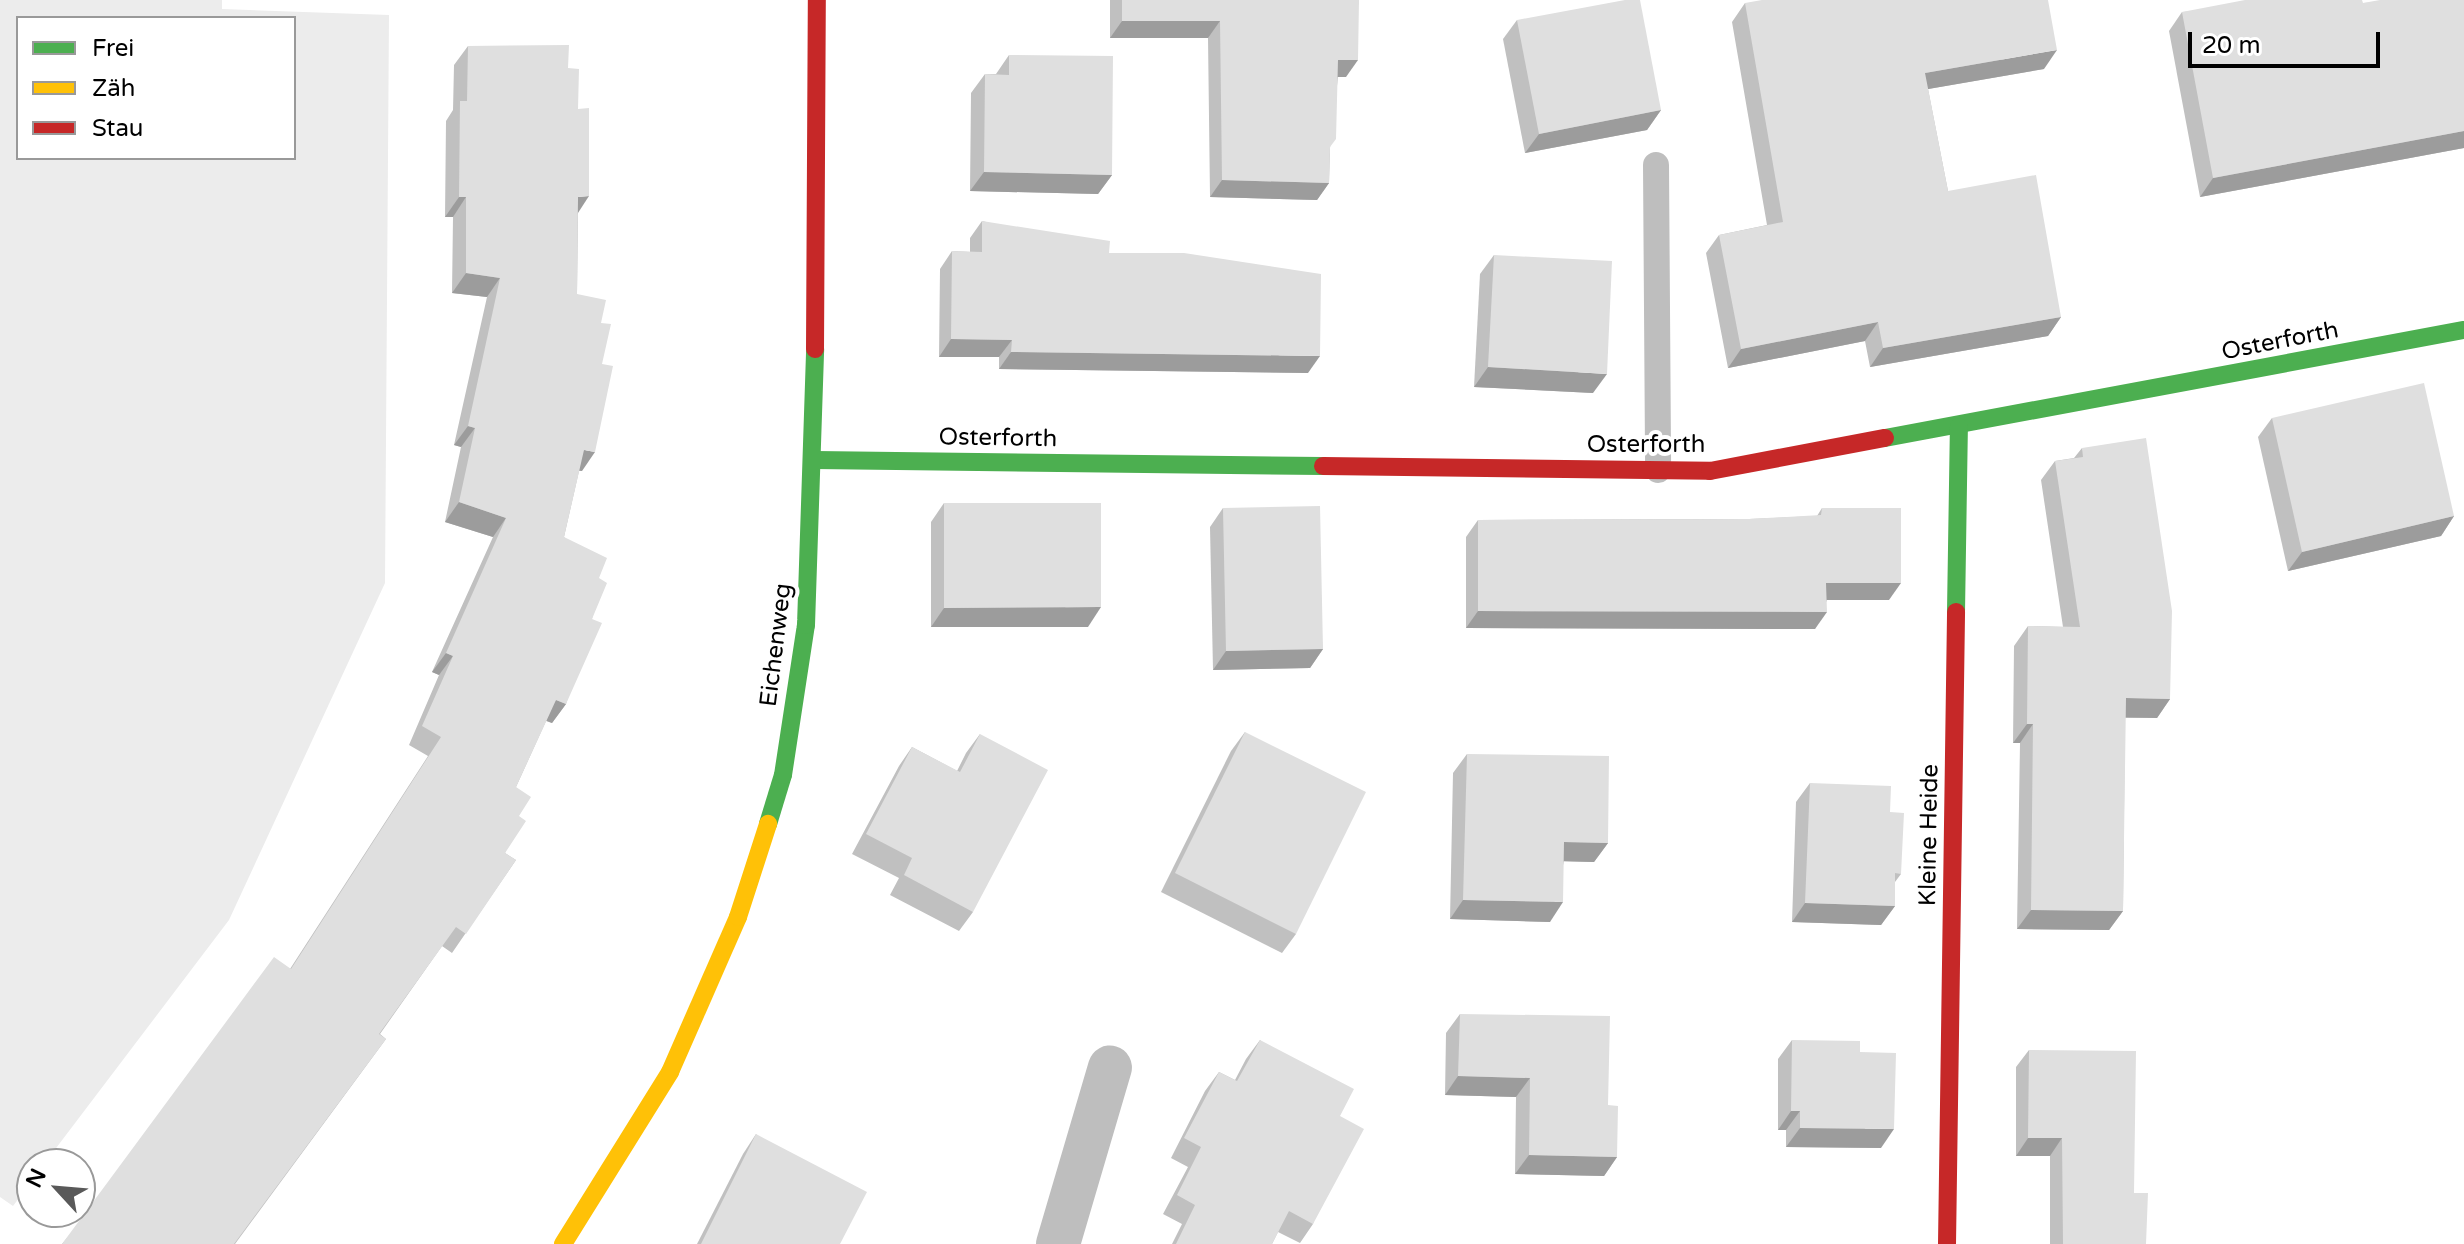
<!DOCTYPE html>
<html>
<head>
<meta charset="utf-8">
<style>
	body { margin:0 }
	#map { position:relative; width:2464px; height:1244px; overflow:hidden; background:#fff; font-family:"Varela Round",sans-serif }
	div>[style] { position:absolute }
	.green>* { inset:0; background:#ececec }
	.lane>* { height:26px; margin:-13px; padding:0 13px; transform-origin:13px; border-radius:13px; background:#bebebe }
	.street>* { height:44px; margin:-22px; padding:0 22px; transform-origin:22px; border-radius:22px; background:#bebebe }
	.fast>* { height:18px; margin:-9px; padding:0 9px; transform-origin:9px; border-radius:9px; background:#4caf50 }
	.slow>* { height:18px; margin:-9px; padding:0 9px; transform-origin:9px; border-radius:9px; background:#ffc107 }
	.jam>* { height:18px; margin:-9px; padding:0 9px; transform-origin:9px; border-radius:9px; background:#c62828 }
	.wall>* { inset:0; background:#c0c0c0 }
	.shaded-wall>* { inset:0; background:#9c9c9c }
	.building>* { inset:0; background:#dfdfdf }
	span { translate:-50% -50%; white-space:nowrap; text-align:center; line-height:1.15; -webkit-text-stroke:8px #fff; paint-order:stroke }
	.street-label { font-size:24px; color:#000 }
	.legend { position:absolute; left:16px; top:16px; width:280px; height:144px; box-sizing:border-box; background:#fff; border:2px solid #999; margin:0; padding:10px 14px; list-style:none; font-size:24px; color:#000 }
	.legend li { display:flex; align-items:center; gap:16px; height:40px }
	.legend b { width:40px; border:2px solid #999 }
	.north { position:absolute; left:16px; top:1148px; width:80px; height:80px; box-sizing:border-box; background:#fff; border:2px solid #999; border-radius:50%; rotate:296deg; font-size:22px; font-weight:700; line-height:32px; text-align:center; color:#000 }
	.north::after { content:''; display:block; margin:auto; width:28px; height:36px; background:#595959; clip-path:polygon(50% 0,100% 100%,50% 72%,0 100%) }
	.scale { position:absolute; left:2188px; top:32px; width:192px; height:36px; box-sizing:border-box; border:4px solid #000; border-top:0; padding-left:10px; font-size:24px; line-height:28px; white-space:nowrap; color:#000; -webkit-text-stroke:6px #fff; paint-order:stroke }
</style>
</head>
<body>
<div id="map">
	<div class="green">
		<i style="clip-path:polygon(evenodd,0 0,222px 0,222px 9px,389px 15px,385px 583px,229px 920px,44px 1164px,32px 1164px,32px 1181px,13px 1206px,0 1197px,0 0,18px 18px,294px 18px,294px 158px,18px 158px,18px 18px)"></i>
	</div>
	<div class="lane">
		<i style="left:1656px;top:165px;width:305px;rotate:89.6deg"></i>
	</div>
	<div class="street">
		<i style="left:1058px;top:1244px;width:184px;rotate:-73.6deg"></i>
	</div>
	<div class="fast">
		<i style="left:1885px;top:438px;width:589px;rotate:-10.57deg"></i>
		<i style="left:815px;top:460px;width:508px;rotate:0.68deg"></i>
		<i style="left:1956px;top:612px;width:185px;rotate:-89.1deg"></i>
		<i style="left:768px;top:824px;width:51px;rotate:-73deg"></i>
		<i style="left:783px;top:775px;width:152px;rotate:-81.3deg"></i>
		<i style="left:806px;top:625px;width:276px;rotate:-88.1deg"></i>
	</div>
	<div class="slow">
		<i style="left:563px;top:1244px;width:203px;rotate:-58.1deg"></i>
		<i style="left:670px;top:1072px;width:169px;rotate:-66.3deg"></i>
		<i style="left:738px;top:917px;width:98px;rotate:-72.1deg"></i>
	</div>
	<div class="jam">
		<i style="left:815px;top:349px;width:349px;rotate:-89.7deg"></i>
		<i style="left:1323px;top:466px;width:387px;rotate:0.7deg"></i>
		<i style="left:1710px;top:471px;width:178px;rotate:-10.7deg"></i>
		<i style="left:1947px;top:1244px;width:632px;rotate:-89.18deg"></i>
	</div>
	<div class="wall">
		<i style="clip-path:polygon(1110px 0,1359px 0,1346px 77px,1338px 77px,1330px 148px,1329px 183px,1317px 200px,1210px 197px,1208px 38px,1110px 38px)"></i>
		<i style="clip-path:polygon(2464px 0,2464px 148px,2200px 197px,2169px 31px,2182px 12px,2363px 3px)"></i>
		<i style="clip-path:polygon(1745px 3px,2044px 69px,1928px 89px,1948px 191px,2061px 317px,2048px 336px,1870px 367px,1865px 341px,1728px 368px,1706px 253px,1719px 235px,1767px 225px,1732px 22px)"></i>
		<i style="clip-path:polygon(1517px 20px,1661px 110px,1647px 130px,1525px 153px,1503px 39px)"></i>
		<i style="clip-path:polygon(468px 46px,568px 68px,578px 212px,577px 294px,601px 323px,602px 364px,582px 471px,579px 471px,564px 537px,599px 578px,592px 619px,566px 704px,552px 723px,546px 721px,516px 787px,519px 816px,505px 853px,516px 860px,452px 953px,442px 946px,380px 1034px,386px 1039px,235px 1244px,62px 1244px,290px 969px,428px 756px,409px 745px,439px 675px,432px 672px,493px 537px,445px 522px,461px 447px,454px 445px,487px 297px,452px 293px,453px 217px,445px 217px,446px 121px,453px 110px,454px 65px)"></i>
		<i style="clip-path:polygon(1009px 55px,1112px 175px,1098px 194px,970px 191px,971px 93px,985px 74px,996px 74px)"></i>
		<i style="clip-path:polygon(982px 221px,1109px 253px,1308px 373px,999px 369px,999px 357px,939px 357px,940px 269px,952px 251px,970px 252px,970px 238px)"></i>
		<i style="clip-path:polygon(1494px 255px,1593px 393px,1474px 387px,1480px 274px)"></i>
		<i style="clip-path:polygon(2272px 418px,2454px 516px,2441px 536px,2288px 571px,2258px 437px)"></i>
		<i style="clip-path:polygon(2082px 448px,2170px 699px,2157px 718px,2125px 718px,2123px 911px,2109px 930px,2017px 929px,2020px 743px,2013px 743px,2014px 646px,2028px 626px,2063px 627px,2041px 480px,2055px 461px,2074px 458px)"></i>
		<i style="clip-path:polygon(944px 503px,1088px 627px,931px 627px,931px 522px)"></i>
		<i style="clip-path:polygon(1223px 508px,1323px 649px,1310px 668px,1213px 670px,1210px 527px)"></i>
		<i style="clip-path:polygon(1822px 508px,1889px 600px,1827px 600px,1815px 629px,1466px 628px,1466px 537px,1478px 520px,1749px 519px,1817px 516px)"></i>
		<i style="clip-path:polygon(1245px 732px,1296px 934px,1282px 953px,1161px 892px,1231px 751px)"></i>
		<i style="clip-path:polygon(980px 734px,973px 912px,959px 931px,890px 895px,899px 878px,852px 854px,899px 766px,912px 747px,957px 771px,966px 753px)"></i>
		<i style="clip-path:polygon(1467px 754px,1608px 843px,1594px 862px,1564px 861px,1550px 922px,1450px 919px,1453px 773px)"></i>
		<i style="clip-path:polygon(1810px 783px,1890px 812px,1901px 874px,1895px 882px,1895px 906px,1881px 925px,1792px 922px,1796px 802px)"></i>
		<i style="clip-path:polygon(1460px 1014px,1608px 1105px,1617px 1157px,1604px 1176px,1515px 1174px,1516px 1097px,1445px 1095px,1446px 1033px)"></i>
		<i style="clip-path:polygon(1260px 1040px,1340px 1116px,1313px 1224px,1300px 1243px,1278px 1232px,1272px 1244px,1172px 1244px,1182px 1224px,1163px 1214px,1188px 1167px,1171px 1158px,1205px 1091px,1219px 1072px,1235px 1080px,1246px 1059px)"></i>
		<i style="clip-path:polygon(1792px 1040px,1881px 1148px,1786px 1147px,1786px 1130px,1778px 1130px,1778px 1059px)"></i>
		<i style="clip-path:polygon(2029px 1050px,2134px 1193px,2146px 1244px,2050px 1244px,2050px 1156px,2016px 1156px,2016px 1067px)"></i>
		<i style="clip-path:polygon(756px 1134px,840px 1244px,697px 1244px,743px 1154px)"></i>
	</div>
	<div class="shaded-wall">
		<i style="clip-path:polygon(1122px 21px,1220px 21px,1208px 38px,1110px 38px)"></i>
		<i style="clip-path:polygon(2057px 50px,2044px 69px,1911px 92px,1925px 73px)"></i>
		<i style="clip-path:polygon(1338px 60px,1358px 60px,1346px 77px,1326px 77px)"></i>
		<i style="clip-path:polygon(1661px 110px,1647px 130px,1525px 153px,1539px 134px)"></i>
		<i style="clip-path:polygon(2464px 131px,2464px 148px,2200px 197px,2213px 178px)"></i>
		<i style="clip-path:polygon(984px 172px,1112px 175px,1098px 194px,970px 191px)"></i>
		<i style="clip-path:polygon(1222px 180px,1329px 183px,1317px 200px,1210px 197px)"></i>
		<i style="clip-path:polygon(589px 196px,576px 216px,578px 197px)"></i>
		<i style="clip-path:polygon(459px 197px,466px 197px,453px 217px,445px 217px)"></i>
		<i style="clip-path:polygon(466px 273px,500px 278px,487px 297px,452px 293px)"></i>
		<i style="clip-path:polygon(2061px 317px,2048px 336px,1870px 367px,1883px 348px)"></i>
		<i style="clip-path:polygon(1878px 322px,1865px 341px,1728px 368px,1741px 349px)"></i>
		<i style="clip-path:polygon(951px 339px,1012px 340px,999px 357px,939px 357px)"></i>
		<i style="clip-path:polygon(1011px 352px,1320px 356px,1308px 373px,999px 369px)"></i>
		<i style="clip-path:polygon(1488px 367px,1607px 374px,1593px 393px,1474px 387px)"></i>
		<i style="clip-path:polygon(468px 426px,475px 428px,461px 447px,454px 445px)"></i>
		<i style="clip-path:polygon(584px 450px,595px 452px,582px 471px,571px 469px)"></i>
		<i style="clip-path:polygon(459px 502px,506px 518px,493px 537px,445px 522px)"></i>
		<i style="clip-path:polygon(2454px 516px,2441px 536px,2288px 571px,2302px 552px)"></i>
		<i style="clip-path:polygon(1826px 583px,1901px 583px,1889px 600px,1814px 600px)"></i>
		<i style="clip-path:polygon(1101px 607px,1088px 627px,931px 627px,944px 608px)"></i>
		<i style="clip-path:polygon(1478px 611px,1827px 612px,1815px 629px,1466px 628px)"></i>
		<i style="clip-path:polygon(1323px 649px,1310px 668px,1213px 670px,1226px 651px)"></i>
		<i style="clip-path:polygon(446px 653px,453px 656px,439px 675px,432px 672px)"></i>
		<i style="clip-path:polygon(2126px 698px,2170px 699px,2157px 718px,2112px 717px)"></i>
		<i style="clip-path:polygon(556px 700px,566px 704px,552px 723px,542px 719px)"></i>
		<i style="clip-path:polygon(2027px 724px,2033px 724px,2020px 743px,2013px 743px)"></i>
		<i style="clip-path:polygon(1564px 842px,1608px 843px,1594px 862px,1551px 861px)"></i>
		<i style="clip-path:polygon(1463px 900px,1563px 902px,1550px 922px,1450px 919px)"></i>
		<i style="clip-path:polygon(1805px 903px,1895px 906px,1881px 925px,1792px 922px)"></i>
		<i style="clip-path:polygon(2031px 910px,2123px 911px,2109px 930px,2017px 929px)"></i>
		<i style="clip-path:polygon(1458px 1076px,1530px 1078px,1516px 1097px,1445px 1095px)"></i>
		<i style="clip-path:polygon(1791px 1111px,1800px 1111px,1786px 1130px,1778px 1130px)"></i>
		<i style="clip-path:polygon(1800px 1128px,1894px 1129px,1881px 1148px,1786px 1147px)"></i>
		<i style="clip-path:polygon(2028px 1138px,2062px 1138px,2050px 1156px,2016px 1156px)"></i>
		<i style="clip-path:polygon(1529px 1155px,1617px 1157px,1604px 1176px,1515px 1174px)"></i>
	</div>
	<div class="building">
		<i style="clip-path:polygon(1122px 0,1359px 0,1358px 60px,1338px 60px,1336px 139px,1330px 147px,1329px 183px,1222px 180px,1220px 21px,1122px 21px)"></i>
		<i style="clip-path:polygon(1625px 0,1640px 0,1661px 110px,1539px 134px,1517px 20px)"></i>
		<i style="clip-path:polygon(1762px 0,2048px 0,2057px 50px,1925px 73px,1948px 191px,2036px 175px,2061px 317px,1883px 348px,1878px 322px,1741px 349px,1719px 235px,1783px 222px,1745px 3px)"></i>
		<i style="clip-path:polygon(2245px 0,2362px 0,2363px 3px,2380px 0,2464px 0,2464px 131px,2213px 178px,2182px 12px)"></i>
		<i style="clip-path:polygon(569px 45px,568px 68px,579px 69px,578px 109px,589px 108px,589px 196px,578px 197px,577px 294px,606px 300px,601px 323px,611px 324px,602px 364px,613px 366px,595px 452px,584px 450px,564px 537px,607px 558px,599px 578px,607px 583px,592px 619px,602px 623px,566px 704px,556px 700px,516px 787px,531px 797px,519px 816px,526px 821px,505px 853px,516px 860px,466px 934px,456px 927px,379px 1034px,386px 1039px,234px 1244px,62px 1244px,274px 957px,291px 969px,441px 737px,422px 726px,453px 656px,446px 653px,506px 518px,459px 502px,475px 428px,468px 426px,500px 278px,466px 273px,466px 197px,459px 197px,460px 101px,467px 101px,468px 46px)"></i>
		<i style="clip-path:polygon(1009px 55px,1113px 56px,1112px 175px,984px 172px,985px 74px,1009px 75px)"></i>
		<i style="clip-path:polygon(982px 221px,1110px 241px,1109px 253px,1184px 253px,1321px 274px,1320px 356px,1011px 352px,1012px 340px,951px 339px,952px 251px,982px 252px)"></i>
		<i style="clip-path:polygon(1494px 255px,1612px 261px,1607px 374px,1488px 367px)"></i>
		<i style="clip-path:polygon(2424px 383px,2454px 516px,2302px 552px,2272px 418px)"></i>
		<i style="clip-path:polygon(2146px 438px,2172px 611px,2170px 699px,2126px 698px,2123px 911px,2031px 910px,2033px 724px,2027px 724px,2028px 626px,2080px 627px,2055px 461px,2083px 457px,2082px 448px)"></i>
		<i style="clip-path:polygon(944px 503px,1101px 503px,1101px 607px,944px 608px)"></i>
		<i style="clip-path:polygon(1320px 506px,1323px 649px,1226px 651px,1223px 508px)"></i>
		<i style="clip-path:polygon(1822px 508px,1901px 508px,1901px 583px,1826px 583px,1827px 612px,1478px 611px,1478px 520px,1749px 519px,1821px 515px)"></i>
		<i style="clip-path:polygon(1245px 732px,1366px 792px,1296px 934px,1175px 873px)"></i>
		<i style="clip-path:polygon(980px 734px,1048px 770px,973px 912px,904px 875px,912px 858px,866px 834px,912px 747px,960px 772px)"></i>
		<i style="clip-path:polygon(1467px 754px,1609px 756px,1608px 843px,1564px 842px,1563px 902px,1463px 900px)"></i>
		<i style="clip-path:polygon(1810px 783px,1891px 786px,1890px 812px,1904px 813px,1901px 874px,1895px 873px,1895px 906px,1805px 903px)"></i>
		<i style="clip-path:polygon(1460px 1014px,1610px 1016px,1608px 1105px,1618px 1106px,1617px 1157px,1529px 1155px,1530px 1078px,1458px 1076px)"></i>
		<i style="clip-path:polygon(1260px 1040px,1354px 1089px,1340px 1116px,1364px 1129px,1313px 1224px,1289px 1211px,1272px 1244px,1176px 1244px,1195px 1205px,1177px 1195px,1201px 1147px,1184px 1138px,1219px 1072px,1237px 1081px)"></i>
		<i style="clip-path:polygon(1792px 1040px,1860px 1041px,1860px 1052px,1896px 1053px,1894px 1129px,1800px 1128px,1800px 1111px,1791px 1111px)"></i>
		<i style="clip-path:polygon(2029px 1050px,2136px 1051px,2134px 1193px,2148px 1193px,2146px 1244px,2063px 1244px,2062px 1138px,2028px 1138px)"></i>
		<i style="clip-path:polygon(756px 1134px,867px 1192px,840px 1244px,701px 1244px)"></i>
	</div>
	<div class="street-label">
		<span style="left:2280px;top:341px;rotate:-11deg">Osterforth</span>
		<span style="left:998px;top:438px;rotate:1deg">Osterforth</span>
		<span style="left:1646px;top:445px">Osterforth</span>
		<span style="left:776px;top:645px;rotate:-83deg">Eichenweg</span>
		<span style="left:1929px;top:835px;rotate:-89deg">Kleine Heide</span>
	</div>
	<ul class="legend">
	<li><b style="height:10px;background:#4caf50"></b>Frei</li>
	<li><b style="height:10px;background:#ffc107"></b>Zäh</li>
	<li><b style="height:10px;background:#c62828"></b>Stau</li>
	</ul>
	<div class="north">N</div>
	<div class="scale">20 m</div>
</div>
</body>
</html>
